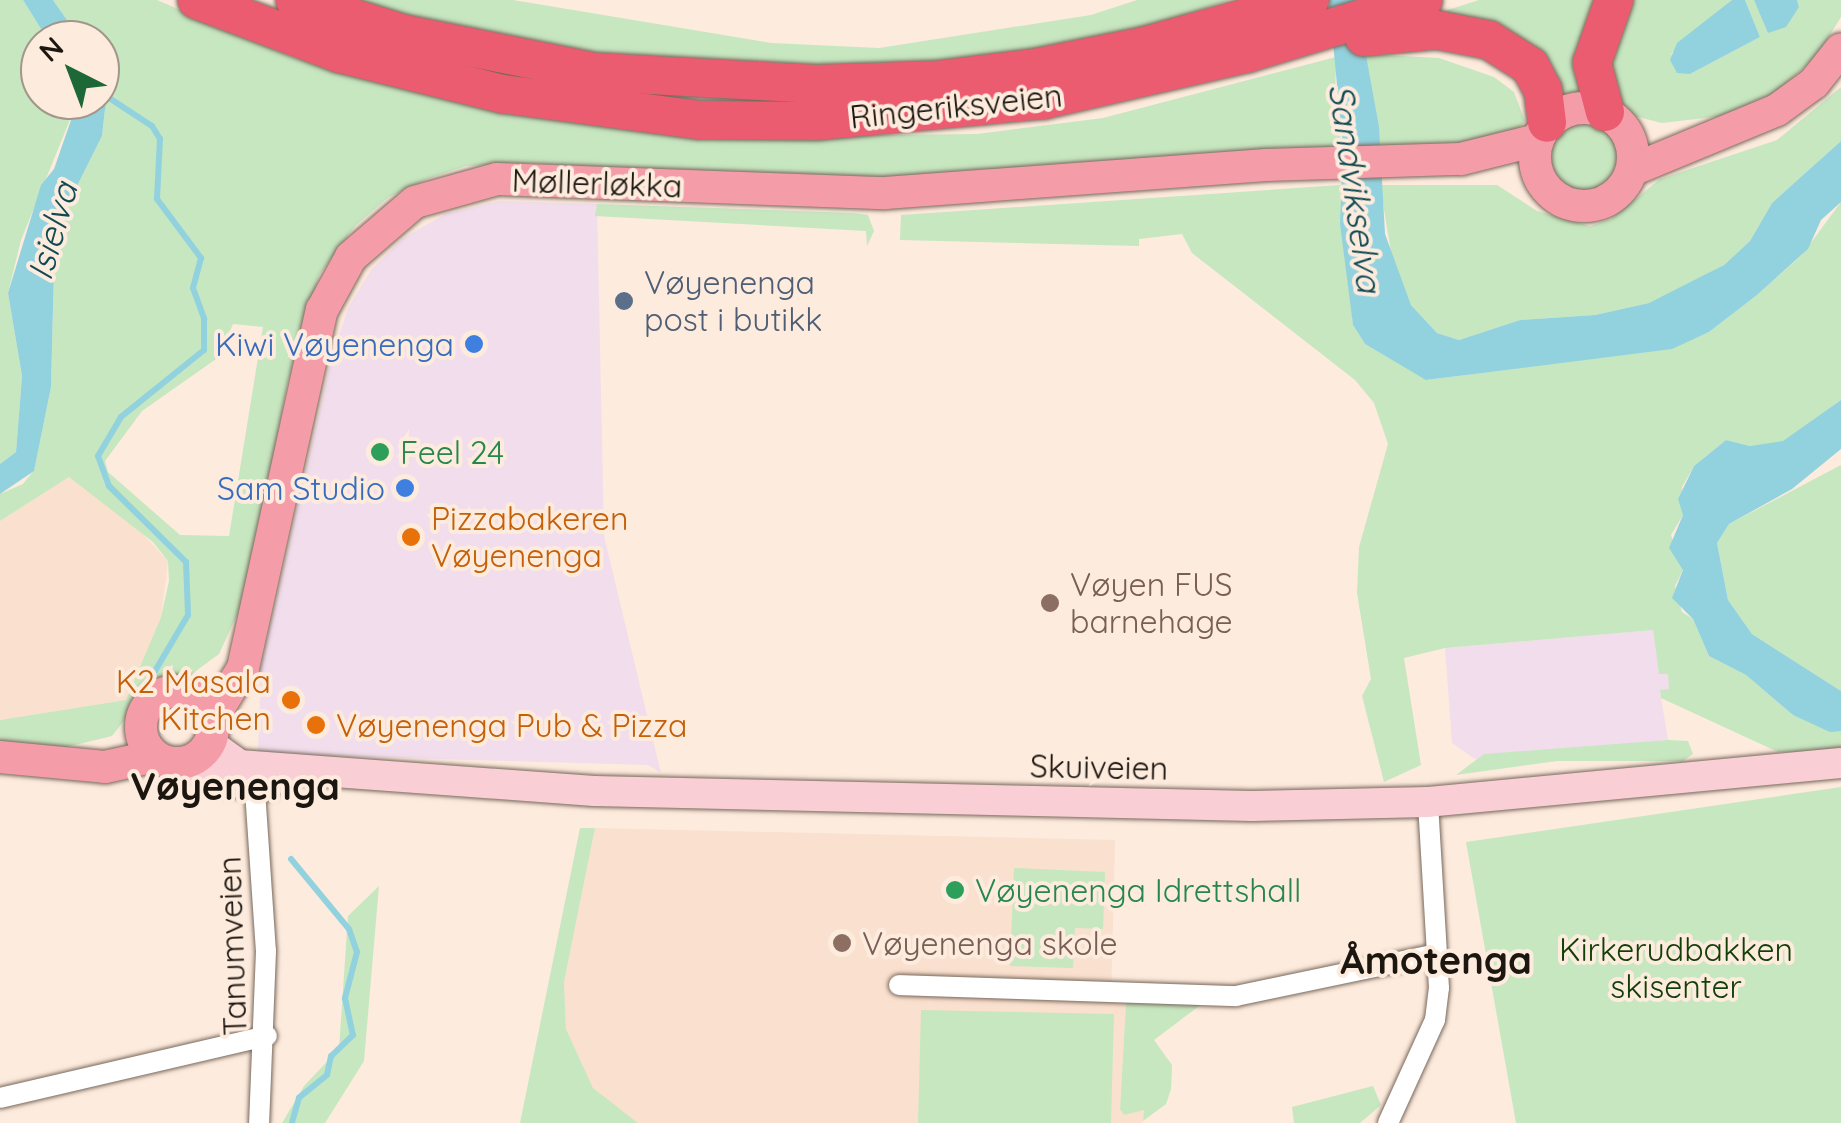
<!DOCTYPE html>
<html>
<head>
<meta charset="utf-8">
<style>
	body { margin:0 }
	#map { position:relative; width:1841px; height:1123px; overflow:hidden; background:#fdebdd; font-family:Quicksand,sans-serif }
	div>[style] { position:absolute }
	.commercial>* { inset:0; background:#f2ddec }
	.built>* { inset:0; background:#fae0ce }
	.green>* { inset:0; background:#c6e7c0 }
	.round { border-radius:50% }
	.water>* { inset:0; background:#92d2df }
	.stream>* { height:6px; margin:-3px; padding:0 3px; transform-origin:3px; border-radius:3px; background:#92d2df }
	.roads { filter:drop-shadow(0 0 2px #78685c) drop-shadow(0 0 2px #78685c) }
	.minor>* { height:20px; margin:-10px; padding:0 10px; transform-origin:10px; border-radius:10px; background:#fff }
	.secondary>* { height:30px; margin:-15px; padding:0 15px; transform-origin:15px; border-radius:15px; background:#f9ced4 }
	.primary>* { height:32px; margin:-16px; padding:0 16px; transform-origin:16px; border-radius:16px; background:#f49da9 }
	.primary>.ring { margin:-16px; padding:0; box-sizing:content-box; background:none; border:32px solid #f49da9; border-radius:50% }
	.motorway>* { height:38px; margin:-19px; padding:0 19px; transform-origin:19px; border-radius:19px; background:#ec5c70 }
	.dots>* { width:28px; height:28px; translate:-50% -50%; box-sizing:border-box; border:5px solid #fdebdd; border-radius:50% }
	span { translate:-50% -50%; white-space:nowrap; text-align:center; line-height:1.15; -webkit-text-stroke:8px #fdebdd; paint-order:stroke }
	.street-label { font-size:32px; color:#1c1611 }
	.service-label { font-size:32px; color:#4e5e75 }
	.left { translate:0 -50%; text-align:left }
	.shop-label { font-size:32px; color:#366cbe }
	.right { translate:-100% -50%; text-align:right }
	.leisure-label { font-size:32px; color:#27864d }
	.food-label { font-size:32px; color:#c56008 }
	.education-label { font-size:32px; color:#785e54 }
	.park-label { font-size:32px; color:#103f07 }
	.water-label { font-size:35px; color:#104a53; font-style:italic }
	.quarter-label { font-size:38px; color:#1c1611; font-weight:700 }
	.north { position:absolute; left:20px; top:20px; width:100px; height:100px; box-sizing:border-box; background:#fdebdd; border:2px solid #a3968b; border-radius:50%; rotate:318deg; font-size:28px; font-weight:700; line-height:40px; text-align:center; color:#1c1611 }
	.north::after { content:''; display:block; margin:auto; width:35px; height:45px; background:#1d6836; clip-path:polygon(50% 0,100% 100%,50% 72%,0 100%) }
</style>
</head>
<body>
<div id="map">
	<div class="commercial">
		<i style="clip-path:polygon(499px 201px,597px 204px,604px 536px,661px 773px,648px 765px,258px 754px,261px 667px,329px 368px,348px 308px,371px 270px,402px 239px,445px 214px)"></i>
		<i style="clip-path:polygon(1653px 630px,1659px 673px,1668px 673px,1669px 689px,1660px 691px,1668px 740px,1475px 759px,1452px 743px,1445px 648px)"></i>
	</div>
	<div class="built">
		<i style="clip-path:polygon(69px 477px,125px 515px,168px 561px,161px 617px,126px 700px,0 720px,0 521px)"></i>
		<i style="clip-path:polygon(595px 828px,1115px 840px,1111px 1001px,1126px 1003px,1120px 1109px,1145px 1110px,1142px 1123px,638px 1123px,593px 1088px,566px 1029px,564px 982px)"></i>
	</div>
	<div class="green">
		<i style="clip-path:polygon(0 0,23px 0,48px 40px,40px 40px,40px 100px,78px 100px,21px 240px,8px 293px,22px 376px,16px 452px,0 464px)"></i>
		<i style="clip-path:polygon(evenodd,53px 0,157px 0,294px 58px,483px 107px,792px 136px,977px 134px,1103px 118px,1336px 57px,1335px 111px,1343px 149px,937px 177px,805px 179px,529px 163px,466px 166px,427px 179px,389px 197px,355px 226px,319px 275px,287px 385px,249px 589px,219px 654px,185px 679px,152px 685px,112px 736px,54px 750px,0 746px,0 720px,126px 700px,161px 617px,169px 581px,168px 561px,153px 542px,69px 477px,0 521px,0 494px,23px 484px,34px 470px,51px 387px,55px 230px,102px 136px,105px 111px,100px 40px,81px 40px,53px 0,233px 324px,263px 327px,229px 536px,180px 535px,108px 472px,105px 461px,142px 411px,219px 357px,233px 324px)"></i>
		<i style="clip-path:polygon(349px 0,513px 0,771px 43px,879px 48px,1091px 15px,1137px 0,1229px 0,1136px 32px,979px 60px,832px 68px,656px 64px,495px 39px)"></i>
		<i style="clip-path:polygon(1479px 0,1601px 0,1582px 97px,1558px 101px,1435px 14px)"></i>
		<i style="clip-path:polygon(1631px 0,1732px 0,1671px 54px,1690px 74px,1760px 37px,1745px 0,1754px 0,1769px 32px,1799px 7px,1797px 0,1841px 0,1841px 17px,1817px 56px,1776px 92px,1722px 116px,1662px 123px,1630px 115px,1607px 83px,1615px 28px)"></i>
		<i style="clip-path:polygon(1363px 54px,1439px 58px,1494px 77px,1514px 92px,1525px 121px,1517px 130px,1474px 143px,1379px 148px)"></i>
		<i style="clip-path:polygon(1841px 87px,1841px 141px,1772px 203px,1750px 241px,1724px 265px,1677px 290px,1649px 303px,1595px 315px,1520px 320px,1459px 340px,1437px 333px,1411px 305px,1393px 264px,1380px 185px,1497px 185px,1537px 211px,1590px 226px,1611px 219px,1660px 179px,1777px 140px)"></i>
		<i class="round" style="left:1548px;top:122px;width:70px;height:70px"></i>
		<i style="clip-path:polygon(1341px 185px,1353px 325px,1365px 344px,1427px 380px,1672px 348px,1709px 332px,1757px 295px,1802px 255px,1841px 202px,1841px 400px,1783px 442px,1750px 446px,1726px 440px,1694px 466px,1682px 487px,1683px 515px,1671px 535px,1683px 570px,1675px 586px,1682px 612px,1693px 619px,1709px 656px,1746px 675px,1793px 715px,1841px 731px,1841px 751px,1778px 752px,1661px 698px,1660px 690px,1669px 689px,1668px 674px,1659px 674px,1653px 630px,1445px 648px,1404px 658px,1421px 765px,1384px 782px,1362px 696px,1371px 679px,1357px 593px,1359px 547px,1388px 444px,1374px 403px,1355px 380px,1192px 253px,1182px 234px,1139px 239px,1139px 246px,900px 240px,901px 215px)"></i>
		<i style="clip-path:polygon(597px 204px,853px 213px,868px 215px,874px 231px,867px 246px,866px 231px,595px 216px)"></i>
		<i style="clip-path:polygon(1841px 465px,1841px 691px,1752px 634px,1728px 600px,1717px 543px,1729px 524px)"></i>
		<i style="clip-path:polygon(1668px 740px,1688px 741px,1693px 754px,1683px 761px,1557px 761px,1456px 775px,1484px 754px)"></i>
		<i style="clip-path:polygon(1841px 787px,1841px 1123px,1516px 1123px,1466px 842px)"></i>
		<i style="clip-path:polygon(580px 828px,595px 828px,564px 982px,566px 1029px,593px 1088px,638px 1123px,520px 1123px)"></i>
		<i style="clip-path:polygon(1014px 868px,1105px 872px,1103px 929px,1075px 928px,1073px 968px,1010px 966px)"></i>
		<i style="clip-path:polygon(379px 886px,364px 1061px,325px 1123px,282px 1123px,304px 1086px,339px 1049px,348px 916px)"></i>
		<i style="clip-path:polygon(1126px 1003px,1203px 1003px,1154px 1040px,1172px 1065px,1171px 1089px,1166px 1104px,1143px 1121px,1144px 1110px,1124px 1115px,1120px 1109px)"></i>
		<i style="clip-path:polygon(921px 1010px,1114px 1014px,1111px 1123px,918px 1123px)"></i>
		<i style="clip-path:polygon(1373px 1086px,1381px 1105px,1360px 1123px,1294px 1123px,1292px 1107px)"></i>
	</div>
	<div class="water">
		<i style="clip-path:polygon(23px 0,53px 0,81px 40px,48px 40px)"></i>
		<i style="clip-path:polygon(1329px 0,1356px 0,1379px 127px,1385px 234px,1411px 305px,1437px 333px,1459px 340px,1520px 320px,1595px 315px,1649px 303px,1724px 265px,1750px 241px,1772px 203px,1841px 141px,1841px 202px,1821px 220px,1808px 249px,1757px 295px,1709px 332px,1672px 349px,1426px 380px,1365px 344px,1353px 325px,1340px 224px,1343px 149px)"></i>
		<i style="clip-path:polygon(1732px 0,1745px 0,1760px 37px,1690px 74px,1677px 73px,1670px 60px,1677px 43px)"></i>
		<i style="clip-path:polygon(1754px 0,1797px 0,1799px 7px,1786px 27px,1768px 33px)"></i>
		<i style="clip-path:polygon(100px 73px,107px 92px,102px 136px,55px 230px,51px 387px,34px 471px,0 494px,0 464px,16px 452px,22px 376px,8px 293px,41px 185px,54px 169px,78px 100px,100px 100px)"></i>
		<i style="clip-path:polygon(1841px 400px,1841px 449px,1792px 489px,1729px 524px,1717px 543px,1728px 600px,1752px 634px,1841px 691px,1841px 731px,1830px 732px,1793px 715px,1746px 675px,1709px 656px,1693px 619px,1672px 598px,1683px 570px,1669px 548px,1683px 515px,1678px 499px,1694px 466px,1726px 440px,1750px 446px,1783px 441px)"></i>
	</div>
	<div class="stream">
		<i style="left:100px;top:92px;width:62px;rotate:33.2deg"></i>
		<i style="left:152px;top:126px;width:15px;rotate:58deg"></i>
		<i style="left:160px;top:139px;width:60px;rotate:92.9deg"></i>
		<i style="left:157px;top:199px;width:74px;rotate:53.3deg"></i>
		<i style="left:201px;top:258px;width:31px;rotate:105deg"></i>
		<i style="left:193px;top:288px;width:33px;rotate:70deg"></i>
		<i style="left:204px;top:319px;width:31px;rotate:90deg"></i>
		<i style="left:204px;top:350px;width:107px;rotate:141.1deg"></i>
		<i style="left:121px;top:417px;width:45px;rotate:120.5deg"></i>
		<i style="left:98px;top:456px;width:32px;rotate:70deg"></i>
		<i style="left:109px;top:486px;width:108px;rotate:44.6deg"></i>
		<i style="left:186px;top:562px;width:53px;rotate:87.8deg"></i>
		<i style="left:188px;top:615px;width:65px;rotate:120.5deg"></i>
		<i style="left:291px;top:859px;width:91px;rotate:50.4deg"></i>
		<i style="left:349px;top:929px;width:24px;rotate:71deg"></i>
		<i style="left:357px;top:952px;width:48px;rotate:104.6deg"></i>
		<i style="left:345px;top:998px;width:38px;rotate:78deg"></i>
		<i style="left:353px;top:1035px;width:30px;rotate:136deg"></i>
		<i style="left:331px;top:1056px;width:19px;rotate:102deg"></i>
		<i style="left:327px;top:1075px;width:36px;rotate:141deg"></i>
		<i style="left:299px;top:1098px;width:26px;rotate:106deg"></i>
	</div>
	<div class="roads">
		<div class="minor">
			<i style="left:254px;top:776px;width:175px;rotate:86.1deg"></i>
			<i style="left:266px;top:951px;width:172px;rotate:92.3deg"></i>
			<i style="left:899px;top:985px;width:337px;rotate:1.9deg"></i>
			<i style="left:1236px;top:996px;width:205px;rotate:-11.8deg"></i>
			<i style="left:0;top:1098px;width:274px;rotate:-13.1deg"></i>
			<i style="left:1388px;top:1123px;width:113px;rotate:-65.5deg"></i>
			<i style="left:1435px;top:1020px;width:32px;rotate:-83deg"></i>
			<i style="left:1439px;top:988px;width:186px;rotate:-93.4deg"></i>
		</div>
		<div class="secondary">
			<i style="left:209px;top:743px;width:37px;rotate:36deg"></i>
			<i style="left:239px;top:765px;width:356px;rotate:4.2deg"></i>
			<i style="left:594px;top:791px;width:658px;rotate:1.31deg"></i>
			<i style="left:1252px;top:806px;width:176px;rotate:-1.3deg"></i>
			<i style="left:1428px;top:802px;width:415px;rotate:-5.4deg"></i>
			<i style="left:184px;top:763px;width:39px;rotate:27deg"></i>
			<i style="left:219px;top:781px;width:49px;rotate:4.7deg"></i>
		</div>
		<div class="primary">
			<i class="ring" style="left:1535px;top:108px;width:66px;height:66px"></i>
			<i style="left:1632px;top:170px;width:157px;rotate:-22.5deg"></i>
			<i style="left:1777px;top:110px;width:46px;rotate:-36.1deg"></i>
			<i style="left:1814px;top:83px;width:43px;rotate:-51.5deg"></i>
			<i class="ring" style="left:141px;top:691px;width:40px;height:40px"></i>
			<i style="left:212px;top:719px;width:60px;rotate:-58.7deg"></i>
			<i style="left:243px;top:668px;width:367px;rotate:-77.6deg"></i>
			<i style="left:322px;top:310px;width:60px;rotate:-61.3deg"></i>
			<i style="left:351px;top:257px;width:84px;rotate:-40.7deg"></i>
			<i style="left:415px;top:202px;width:85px;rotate:-15.7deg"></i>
			<i style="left:497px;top:179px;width:388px;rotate:2.1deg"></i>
			<i style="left:885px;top:193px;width:382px;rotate:-4.2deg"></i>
			<i style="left:1266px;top:165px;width:195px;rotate:-1.8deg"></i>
			<i style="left:1461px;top:159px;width:78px;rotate:-14deg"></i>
			<i style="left:0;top:757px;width:105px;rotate:5.4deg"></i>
			<i style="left:105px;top:767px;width:51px;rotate:-12.4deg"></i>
		</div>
		<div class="motorway">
			<i style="left:197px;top:0;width:151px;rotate:20.6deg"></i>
			<i style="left:338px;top:53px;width:170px;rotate:14deg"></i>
			<i style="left:503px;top:94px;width:198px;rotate:7.6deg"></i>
			<i style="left:699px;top:120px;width:117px;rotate:0.5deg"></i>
			<i style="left:816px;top:121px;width:228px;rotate:-5.3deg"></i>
			<i style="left:1043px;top:100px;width:210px;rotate:-12.9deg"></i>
			<i style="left:1248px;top:53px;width:183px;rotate:-16.8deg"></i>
			<i style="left:295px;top:0;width:114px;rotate:17.3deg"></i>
			<i style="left:404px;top:34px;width:195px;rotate:11.3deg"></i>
			<i style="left:595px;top:72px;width:221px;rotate:3.1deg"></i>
			<i style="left:816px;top:84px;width:120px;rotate:-1.9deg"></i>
			<i style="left:936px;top:80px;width:100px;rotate:-6.9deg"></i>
			<i style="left:1035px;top:68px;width:111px;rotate:-11.4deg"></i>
			<i style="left:1144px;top:46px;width:172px;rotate:-15.5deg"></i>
			<i style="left:1364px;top:37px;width:73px;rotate:-5.5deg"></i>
			<i style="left:1437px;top:30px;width:53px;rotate:10.9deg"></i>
			<i style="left:1489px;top:40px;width:49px;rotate:32.4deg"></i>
			<i style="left:1530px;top:66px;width:27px;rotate:62deg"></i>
			<i style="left:1543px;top:90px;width:33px;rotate:83deg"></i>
			<i style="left:1605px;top:112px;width:51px;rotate:-104.9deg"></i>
			<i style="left:1592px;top:63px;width:67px;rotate:-70.8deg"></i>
		</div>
	</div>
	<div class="dots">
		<i style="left:624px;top:301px;background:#5c6f8a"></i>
		<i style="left:474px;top:344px;background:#3f7fe0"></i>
		<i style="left:380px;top:452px;background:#2e9e5b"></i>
		<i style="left:405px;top:488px;background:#3f7fe0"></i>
		<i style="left:411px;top:537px;background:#e8710a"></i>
		<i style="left:1050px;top:603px;background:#8d6e63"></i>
		<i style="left:291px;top:700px;background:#e8710a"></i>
		<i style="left:316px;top:725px;background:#e8710a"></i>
		<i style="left:955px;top:890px;background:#2e9e5b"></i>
		<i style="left:842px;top:943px;background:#8d6e63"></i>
	</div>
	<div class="street-label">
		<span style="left:956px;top:106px;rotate:-6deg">Ringeriksveien</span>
		<span style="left:597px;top:183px;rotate:2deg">Møllerløkka</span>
		<span style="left:1099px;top:767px;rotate:1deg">Skuiveien</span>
		<span style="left:232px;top:946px;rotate:-92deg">Tanumveien</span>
	</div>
	<div class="service-label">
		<span class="left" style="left:644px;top:301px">Vøyenenga<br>post i butikk</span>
	</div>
	<div class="shop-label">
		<span class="right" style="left:454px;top:344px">Kiwi Vøyenenga</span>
		<span class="right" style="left:385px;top:488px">Sam Studio</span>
	</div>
	<div class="leisure-label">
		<span class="left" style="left:400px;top:452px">Feel 24</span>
		<span class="left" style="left:975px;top:890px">Vøyenenga Idrettshall</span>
	</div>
	<div class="food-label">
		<span class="left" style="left:431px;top:537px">Pizzabakeren<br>Vøyenenga</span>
		<span class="right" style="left:271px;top:700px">K2 Masala<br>Kitchen</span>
		<span class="left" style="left:336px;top:725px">Vøyenenga Pub &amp; Pizza</span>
	</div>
	<div class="education-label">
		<span class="left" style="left:1070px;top:603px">Vøyen FUS<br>barnehage</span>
		<span class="left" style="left:862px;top:943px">Vøyenenga skole</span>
	</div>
	<div class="park-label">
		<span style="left:1676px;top:968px">Kirkerudbakken<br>skisenter</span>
	</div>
	<div class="water-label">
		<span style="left:1356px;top:188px;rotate:82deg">Sandvikselva</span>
		<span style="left:52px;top:231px;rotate:-74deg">Isielva</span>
	</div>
	<div class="quarter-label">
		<span style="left:235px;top:787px">Vøyenenga</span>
		<span style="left:1436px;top:961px">Åmotenga</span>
	</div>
	<div class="north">N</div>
</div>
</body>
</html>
